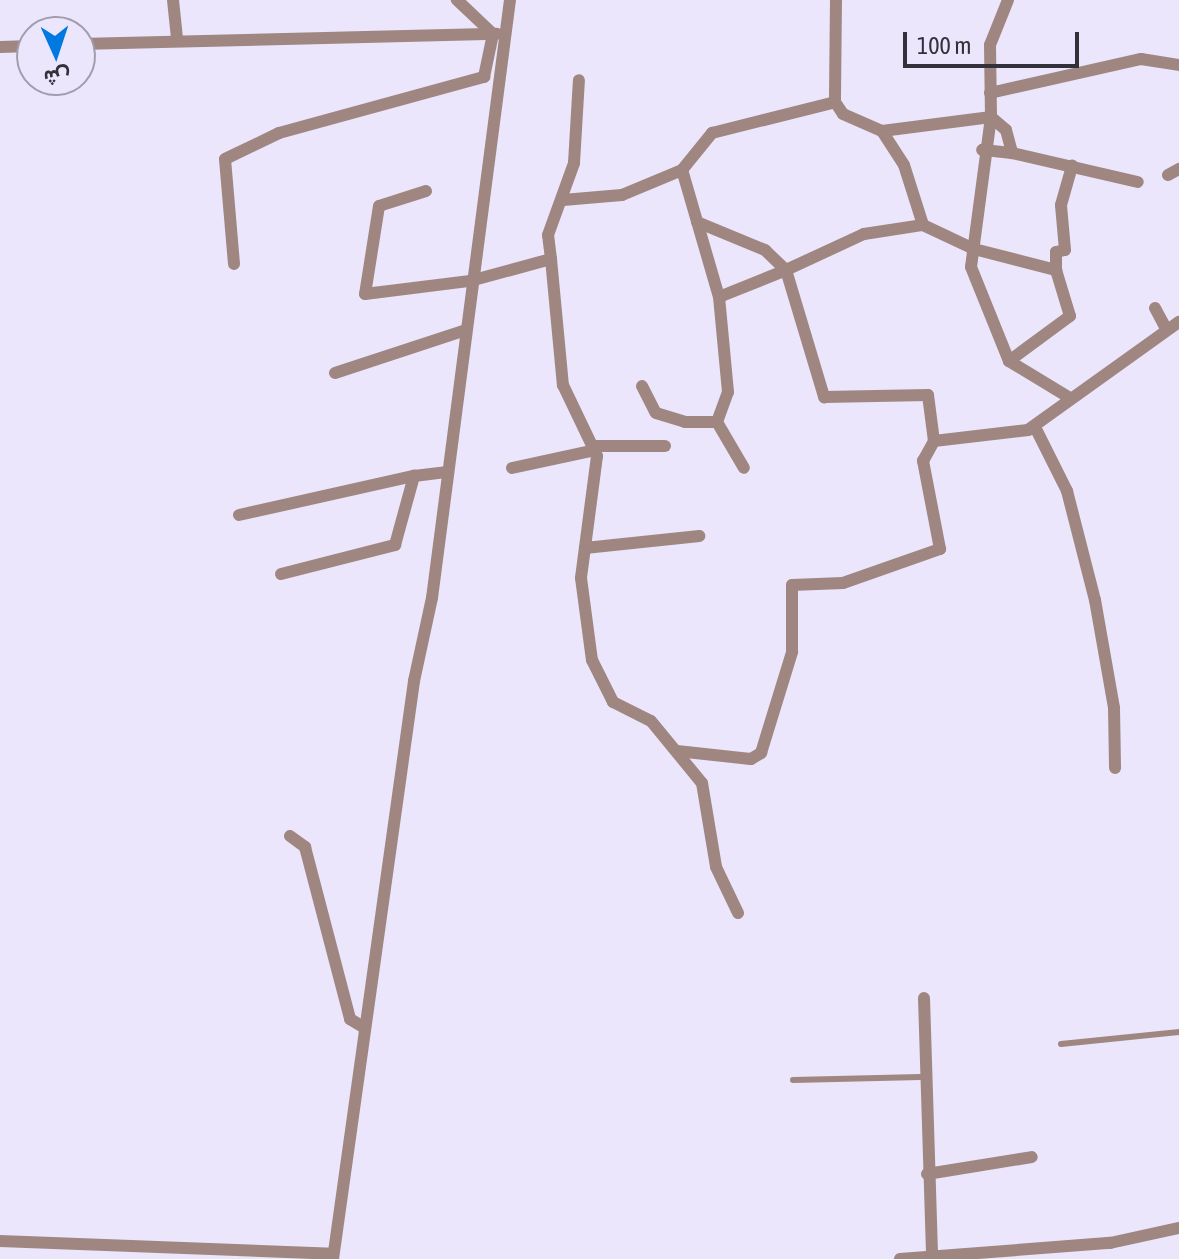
<!DOCTYPE html>
<html>
<head>
<meta charset="utf-8">
<style>
	body { margin:0 }
	#map { position:relative; width:1179px; height:1259px; overflow:hidden; background:#ebe6fc; font-family:"Asap Condensed",Vazirmatn,sans-serif }
	div>[style] { position:absolute }
	.lane>* { height:6px; margin:-3px; padding:0 3px; transform-origin:3px; border-radius:3px; background:#a08681 }
	.street>* { height:12px; margin:-6px; padding:0 6px; transform-origin:6px; border-radius:6px; background:#a08681 }
	span { translate:-50% -50%; white-space:nowrap; text-align:center; line-height:1.15; -webkit-text-stroke:6px #ebe6fc; paint-order:stroke }
	.north { position:absolute; left:16px; top:16px; width:80px; height:80px; box-sizing:border-box; background:#ebe6fc; border:2px solid #a19dae; border-radius:50%; rotate:177deg; font-size:22px; font-weight:700; line-height:32px; text-align:center; color:#323038 }
	.north::after { content:''; display:block; margin:auto; width:28px; height:36px; background:#0079e0; clip-path:polygon(50% 0,100% 100%,50% 72%,0 100%) }
	.scale { position:absolute; left:903px; top:32px; width:176px; height:36px; box-sizing:border-box; border:4px solid #323038; border-top:0; padding-left:10px; font-size:24px; line-height:28px; white-space:nowrap; color:#323038; -webkit-text-stroke:6px #ebe6fc; paint-order:stroke }
</style>
</head>
<body>
<div id="map">
	<div class="lane">
		<i style="left:1061px;top:1044px;width:119px;rotate:-5.8deg"></i>
		<i style="left:793px;top:1080px;width:128px;rotate:-1.3deg"></i>
	</div>
	<div class="street">
		<i style="left:173px;top:0;width:39px;rotate:84deg"></i>
		<i style="left:836px;top:0;width:102px;rotate:90.6deg"></i>
		<i style="left:835px;top:102px;width:14px;rotate:56deg"></i>
		<i style="left:843px;top:114px;width:43px;rotate:23.6deg"></i>
		<i style="left:882px;top:131px;width:40px;rotate:57.1deg"></i>
		<i style="left:904px;top:165px;width:63px;rotate:72.4deg"></i>
		<i style="left:923px;top:225px;width:56px;rotate:25.2deg"></i>
		<i style="left:974px;top:249px;width:85px;rotate:14.4deg"></i>
		<i style="left:1056px;top:270px;width:48px;rotate:73.1deg"></i>
		<i style="left:1070px;top:316px;width:76px;rotate:143.6deg"></i>
		<i style="left:1008px;top:0;width:48px;rotate:111.8deg"></i>
		<i style="left:990px;top:45px;width:72px;rotate:89.2deg"></i>
		<i style="left:991px;top:117px;width:151px;rotate:97.6deg"></i>
		<i style="left:971px;top:267px;width:101px;rotate:68deg"></i>
		<i style="left:1009px;top:361px;width:71px;rotate:31.2deg"></i>
		<i style="left:80px;top:44px;width:417px;rotate:-1.4deg"></i>
		<i style="left:0;top:47px;width:32px;rotate:-2deg"></i>
		<i style="left:990px;top:93px;width:155px;rotate:-12.7deg"></i>
		<i style="left:1141px;top:59px;width:38px;rotate:9deg"></i>
		<i style="left:882px;top:131px;width:110px;rotate:-7.3deg"></i>
		<i style="left:991px;top:117px;width:20px;rotate:41deg"></i>
		<i style="left:1006px;top:130px;width:24px;rotate:75deg"></i>
		<i style="left:1012px;top:153px;width:30px;rotate:-174deg"></i>
		<i style="left:1012px;top:153px;width:129px;rotate:13deg"></i>
		<i style="left:1168px;top:175px;width:13px;rotate:-29deg"></i>
		<i style="left:426px;top:191px;width:49px;rotate:162.3deg"></i>
		<i style="left:379px;top:206px;width:89px;rotate:99deg"></i>
		<i style="left:365px;top:294px;width:106px;rotate:-7.1deg"></i>
		<i style="left:470px;top:281px;width:84px;rotate:-15.2deg"></i>
		<i style="left:551px;top:259px;width:24px;rotate:-97deg"></i>
		<i style="left:548px;top:235px;width:77px;rotate:-70.1deg"></i>
		<i style="left:574px;top:163px;width:83px;rotate:-86.6deg"></i>
		<i style="left:563px;top:200px;width:59px;rotate:-4.8deg"></i>
		<i style="left:622px;top:195px;width:65px;rotate:-22.6deg"></i>
		<i style="left:682px;top:170px;width:48px;rotate:-51deg"></i>
		<i style="left:712px;top:133px;width:127px;rotate:-14.1deg"></i>
		<i style="left:697px;top:222px;width:74px;rotate:22.4deg"></i>
		<i style="left:765px;top:250px;width:29px;rotate:44deg"></i>
		<i style="left:786px;top:270px;width:86px;rotate:-24.8deg"></i>
		<i style="left:864px;top:234px;width:60px;rotate:-8.7deg"></i>
		<i style="left:551px;top:259px;width:127px;rotate:84.6deg"></i>
		<i style="left:563px;top:385px;width:79px;rotate:64.4deg"></i>
		<i style="left:597px;top:456px;width:123px;rotate:97.5deg"></i>
		<i style="left:581px;top:578px;width:83px;rotate:82.4deg"></i>
		<i style="left:592px;top:660px;width:47px;rotate:63.4deg"></i>
		<i style="left:613px;top:702px;width:42px;rotate:26.6deg"></i>
		<i style="left:651px;top:721px;width:80px;rotate:50.6deg"></i>
		<i style="left:702px;top:783px;width:85px;rotate:80.5deg"></i>
		<i style="left:716px;top:867px;width:51px;rotate:64.4deg"></i>
		<i style="left:234px;top:264px;width:105px;rotate:-94.9deg"></i>
		<i style="left:225px;top:159px;width:60px;rotate:-25.7deg"></i>
		<i style="left:279px;top:133px;width:213px;rotate:-15.3deg"></i>
		<i style="left:484px;top:77px;width:44px;rotate:-78.2deg"></i>
		<i style="left:493px;top:34px;width:50px;rotate:-136.6deg"></i>
		<i style="left:1056px;top:270px;width:18px;rotate:-90deg"></i>
		<i style="left:1056px;top:252px;width:9px;rotate:-13deg"></i>
		<i style="left:1065px;top:250px;width:45px;rotate:-95.1deg"></i>
		<i style="left:1061px;top:205px;width:41px;rotate:-74.2deg"></i>
		<i style="left:719px;top:297px;width:72px;rotate:-21.9deg"></i>
		<i style="left:786px;top:270px;width:133px;rotate:73.3deg"></i>
		<i style="left:824px;top:397px;width:104px;rotate:-1.1deg"></i>
		<i style="left:928px;top:395px;width:46px;rotate:82.6deg"></i>
		<i style="left:1155px;top:308px;width:24px;rotate:62deg"></i>
		<i style="left:335px;top:373px;width:135px;rotate:-18.2deg"></i>
		<i style="left:642px;top:386px;width:30px;rotate:63deg"></i>
		<i style="left:656px;top:413px;width:30px;rotate:17deg"></i>
		<i style="left:685px;top:422px;width:32px"></i>
		<i style="left:717px;top:422px;width:32px;rotate:-70deg"></i>
		<i style="left:728px;top:392px;width:95px;rotate:-95.4deg"></i>
		<i style="left:719px;top:297px;width:132px;rotate:-106.2deg"></i>
		<i style="left:717px;top:422px;width:53px;rotate:59.6deg"></i>
		<i style="left:1035px;top:427px;width:72px;rotate:63.4deg"></i>
		<i style="left:1067px;top:491px;width:113px;rotate:75.6deg"></i>
		<i style="left:1095px;top:600px;width:110px;rotate:80deg"></i>
		<i style="left:1114px;top:708px;width:60px;rotate:89deg"></i>
		<i style="left:595px;top:446px;width:70px"></i>
		<i style="left:512px;top:468px;width:86px;rotate:-12.1deg"></i>
		<i style="left:239px;top:515px;width:179px;rotate:-12.6deg"></i>
		<i style="left:585px;top:548px;width:115px;rotate:-6deg"></i>
		<i style="left:281px;top:574px;width:118px;rotate:-14.3deg"></i>
		<i style="left:395px;top:545px;width:72px;rotate:-74.6deg"></i>
		<i style="left:414px;top:476px;width:32px;rotate:-7deg"></i>
		<i style="left:677px;top:751px;width:74px;rotate:6.2deg"></i>
		<i style="left:751px;top:759px;width:12px;rotate:-31deg"></i>
		<i style="left:761px;top:753px;width:106px;rotate:-72.9deg"></i>
		<i style="left:792px;top:652px;width:67px;rotate:-90deg"></i>
		<i style="left:792px;top:585px;width:51px;rotate:-2.2deg"></i>
		<i style="left:843px;top:583px;width:103px;rotate:-19.3deg"></i>
		<i style="left:940px;top:549px;width:90px;rotate:-100.9deg"></i>
		<i style="left:923px;top:461px;width:23px;rotate:-61deg"></i>
		<i style="left:934px;top:441px;width:95px;rotate:-6.7deg"></i>
		<i style="left:1028px;top:430px;width:186px;rotate:-35.6deg"></i>
		<i style="left:290px;top:836px;width:19px;rotate:36deg"></i>
		<i style="left:305px;top:847px;width:178px;rotate:75.3deg"></i>
		<i style="left:350px;top:1019px;width:17px;rotate:31deg"></i>
		<i style="left:924px;top:998px;width:260px;rotate:88.2deg"></i>
		<i style="left:927px;top:1174px;width:106px;rotate:-9.2deg"></i>
		<i style="left:0;top:1241px;width:333px;rotate:2.2deg"></i>
		<i style="left:333px;top:1259px;width:584px;rotate:-82.02deg"></i>
		<i style="left:414px;top:681px;width:85px;rotate:-77.8deg"></i>
		<i style="left:432px;top:598px;width:603px;rotate:-82.57deg"></i>
		<i style="left:900px;top:1259px;width:211px;rotate:-4.4deg"></i>
		<i style="left:1110px;top:1243px;width:71px;rotate:-12.3deg"></i>
	</div>
	<div class="north">ش</div>
	<div class="scale">100 m</div>
</div>
</body>
</html>
